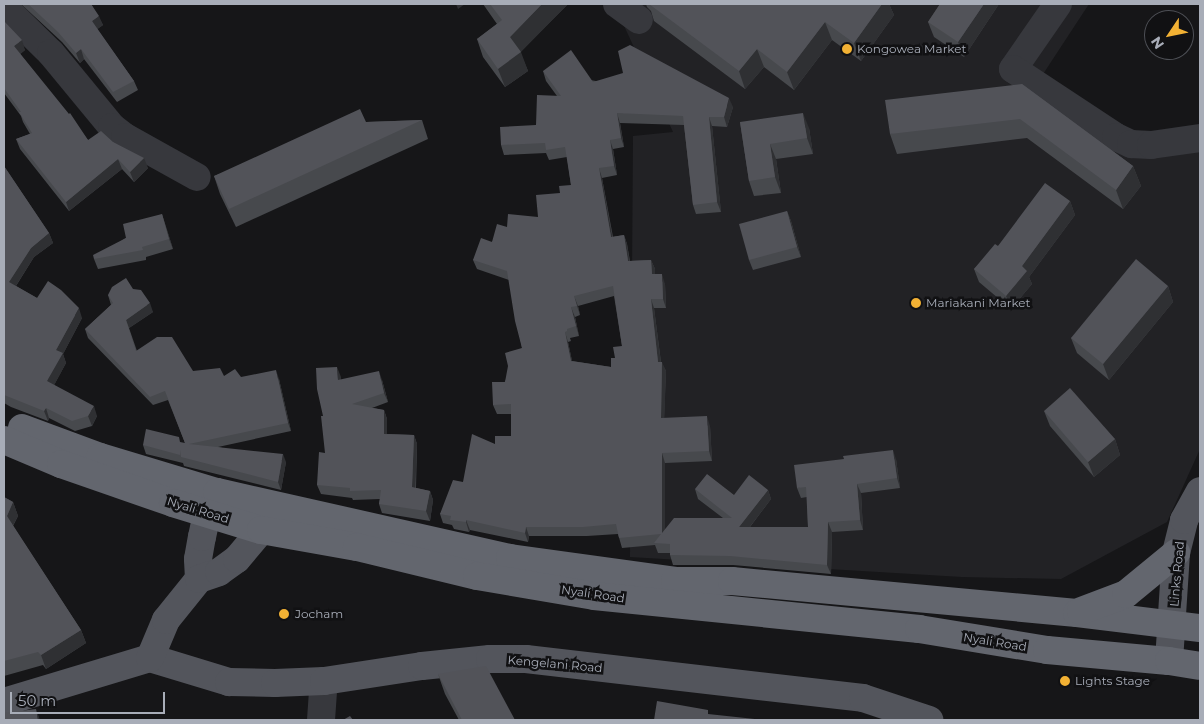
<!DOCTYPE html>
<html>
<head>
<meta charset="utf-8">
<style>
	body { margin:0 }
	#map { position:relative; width:1204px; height:724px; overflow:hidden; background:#161618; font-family:Montserrat,sans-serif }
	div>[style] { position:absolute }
	.built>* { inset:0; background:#222225 }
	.minor>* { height:28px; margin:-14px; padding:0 14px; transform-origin:14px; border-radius:14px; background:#37383d }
	.major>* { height:28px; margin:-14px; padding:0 14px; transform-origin:14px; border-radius:14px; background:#53555c }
	.highway>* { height:28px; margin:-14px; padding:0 14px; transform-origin:14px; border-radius:14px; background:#63666e }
	.wall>* { inset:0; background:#47494d }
	.shaded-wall>* { inset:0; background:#2f3033 }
	.building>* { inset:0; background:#525359 }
	.dots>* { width:14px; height:14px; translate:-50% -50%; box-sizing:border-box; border:2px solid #111113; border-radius:50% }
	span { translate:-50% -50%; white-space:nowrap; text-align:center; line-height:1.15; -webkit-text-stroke:5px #111113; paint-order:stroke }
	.poi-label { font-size:12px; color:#a8adb8 }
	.left { translate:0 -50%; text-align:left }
	.street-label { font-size:12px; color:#a8adb8 }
	.frame { position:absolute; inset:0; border:5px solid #a8adb8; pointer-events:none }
	.north { position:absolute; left:1144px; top:10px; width:50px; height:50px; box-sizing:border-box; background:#111113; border:1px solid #4d4f55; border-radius:50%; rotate:236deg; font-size:14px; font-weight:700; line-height:20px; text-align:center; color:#a8adb8 }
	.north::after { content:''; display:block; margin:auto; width:18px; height:22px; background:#f2b134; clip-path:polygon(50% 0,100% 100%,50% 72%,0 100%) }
	.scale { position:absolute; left:10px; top:692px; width:155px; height:22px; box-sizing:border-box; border:2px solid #a8adb8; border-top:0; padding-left:6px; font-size:15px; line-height:18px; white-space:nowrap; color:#a8adb8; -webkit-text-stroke:4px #111113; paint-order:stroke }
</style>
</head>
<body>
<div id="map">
	<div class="built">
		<i style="clip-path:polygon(614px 4px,1089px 4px,1030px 94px,1139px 157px,1200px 150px,1200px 449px,1167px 522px,1061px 579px,962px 577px,630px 557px,633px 136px,673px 132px)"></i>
	</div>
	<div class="minor">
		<i style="left:617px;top:4px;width:27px;rotate:36deg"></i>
		<i style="left:1058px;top:4px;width:79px;rotate:124.7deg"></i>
		<i style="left:1013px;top:69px;width:123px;rotate:33.4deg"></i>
		<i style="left:1116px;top:137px;width:17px;rotate:25deg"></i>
		<i style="left:1131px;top:144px;width:20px;rotate:3deg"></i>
		<i style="left:1151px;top:145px;width:49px;rotate:-8.1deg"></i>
		<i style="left:4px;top:7px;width:66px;rotate:44.4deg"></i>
		<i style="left:51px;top:53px;width:96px;rotate:50.5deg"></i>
		<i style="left:112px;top:127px;width:16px;rotate:38deg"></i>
		<i style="left:125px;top:137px;width:82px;rotate:29.1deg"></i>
		<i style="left:321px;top:720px;width:39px;rotate:-86deg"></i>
	</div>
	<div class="major">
		<i style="left:199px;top:579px;width:20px;rotate:-93deg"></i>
		<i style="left:198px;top:559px;width:22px;rotate:-80deg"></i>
		<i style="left:202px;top:537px;width:24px;rotate:-78deg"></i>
		<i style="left:207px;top:514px;width:24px;rotate:-66deg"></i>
		<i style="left:150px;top:658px;width:83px;rotate:16.9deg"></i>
		<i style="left:229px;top:682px;width:46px;rotate:1.2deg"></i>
		<i style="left:275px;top:683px;width:49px;rotate:-2.3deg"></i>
		<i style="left:324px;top:681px;width:99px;rotate:-8.7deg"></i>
		<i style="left:422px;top:666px;width:68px;rotate:-5.9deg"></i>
		<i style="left:490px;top:659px;width:36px"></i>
		<i style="left:526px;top:659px;width:339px;rotate:6.6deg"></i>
		<i style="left:863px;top:698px;width:70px;rotate:18.4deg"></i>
		<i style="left:1169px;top:661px;width:108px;rotate:-86.3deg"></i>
		<i style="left:1176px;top:553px;width:34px;rotate:-76deg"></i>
		<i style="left:1184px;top:520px;width:33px;rotate:-61deg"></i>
		<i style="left:4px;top:702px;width:152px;rotate:-16.8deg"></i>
		<i style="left:150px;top:658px;width:41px;rotate:-67.2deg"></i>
		<i style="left:166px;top:620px;width:53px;rotate:-51.2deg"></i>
		<i style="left:199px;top:579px;width:21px;rotate:-19deg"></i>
		<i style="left:219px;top:572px;width:22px;rotate:-36deg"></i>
		<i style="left:237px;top:559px;width:38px;rotate:-50deg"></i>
		<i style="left:261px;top:530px;width:23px;rotate:-72deg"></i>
	</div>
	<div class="highway">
		<i style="left:22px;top:428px;width:83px;rotate:20.4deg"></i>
		<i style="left:100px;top:457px;width:122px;rotate:16.7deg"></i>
		<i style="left:217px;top:492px;width:300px;rotate:12.7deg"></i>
		<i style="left:510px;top:558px;width:167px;rotate:7.9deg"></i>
		<i style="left:675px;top:581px;width:57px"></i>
		<i style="left:732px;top:581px;width:346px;rotate:5.3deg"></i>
		<i style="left:1077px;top:613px;width:124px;rotate:7deg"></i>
		<i style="left:4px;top:440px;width:62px;rotate:22.8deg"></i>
		<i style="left:61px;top:464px;width:119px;rotate:19.2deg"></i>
		<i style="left:173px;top:503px;width:92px;rotate:17.1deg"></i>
		<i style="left:261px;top:530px;width:97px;rotate:10deg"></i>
		<i style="left:357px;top:547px;width:123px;rotate:13.6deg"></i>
		<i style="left:477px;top:576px;width:119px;rotate:9.7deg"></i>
		<i style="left:594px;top:596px;width:327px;rotate:5.8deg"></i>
		<i style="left:919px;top:629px;width:130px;rotate:9.3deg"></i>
		<i style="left:1047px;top:650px;width:122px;rotate:5.2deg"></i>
		<i style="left:1169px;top:661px;width:31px;rotate:9deg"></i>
		<i style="left:1081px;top:611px;width:48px;rotate:-20.7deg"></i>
		<i style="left:1126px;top:594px;width:65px;rotate:-39.4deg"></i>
	</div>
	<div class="wall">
		<i style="clip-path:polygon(21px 4px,91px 4px,103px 25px,97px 29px,134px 81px,138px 90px,117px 102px,84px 59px,80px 63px,62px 42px)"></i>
		<i style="clip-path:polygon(483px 4px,568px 4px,520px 52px,528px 71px,505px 87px,483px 57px,477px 39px,497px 24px)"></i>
		<i style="clip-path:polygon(646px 4px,889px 4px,894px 15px,861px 61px,832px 40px,794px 90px,764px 67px,745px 89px,654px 21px,651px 11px,647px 7px)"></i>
		<i style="clip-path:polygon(940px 4px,999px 4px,964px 57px,934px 37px,928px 22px)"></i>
		<i style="clip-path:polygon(4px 21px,25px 50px,20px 54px,88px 140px,113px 142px,148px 168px,134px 182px,122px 169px,69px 211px,20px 149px,16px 139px,30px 134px,23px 122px,21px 116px,4px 93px)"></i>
		<i style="clip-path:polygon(evenodd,543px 71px,733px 107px,727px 127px,712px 126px,721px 212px,696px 214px,693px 205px,684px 125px,620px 123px,624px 147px,613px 149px,617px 175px,602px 178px,613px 237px,624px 235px,627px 244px,630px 261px,651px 260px,655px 269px,655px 274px,665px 284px,666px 308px,654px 308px,661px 362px,666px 371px,664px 418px,710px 426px,712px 461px,665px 463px,665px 529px,723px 518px,698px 499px,695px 489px,734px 495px,768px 490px,771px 499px,750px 527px,808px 527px,807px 497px,801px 498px,797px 488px,896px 459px,900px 488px,861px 493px,863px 530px,832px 532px,831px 574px,733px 565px,673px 565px,670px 555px,670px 553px,658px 553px,655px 545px,622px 548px,618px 534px,587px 536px,529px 536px,528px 542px,470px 530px,469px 532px,454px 529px,452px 525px,443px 523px,440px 514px,463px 482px,495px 444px,511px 436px,511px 414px,497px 414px,493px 405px,522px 348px,509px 280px,477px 269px,473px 260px,507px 227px,538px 217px,560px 193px,571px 185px,567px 157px,549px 160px,546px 153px,504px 155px,501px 145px,536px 125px,557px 96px,546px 81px,543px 71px,614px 296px,622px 346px,611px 367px,572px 361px,568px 342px,571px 341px,570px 338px,579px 336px,575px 317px,580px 315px,578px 306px,614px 296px)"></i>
		<i style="clip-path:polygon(1022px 84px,1133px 166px,1141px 186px,1123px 209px,1027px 138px,897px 154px,890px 134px)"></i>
		<i style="clip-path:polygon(422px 120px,428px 139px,236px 227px,220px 194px,214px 176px,366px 122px)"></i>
		<i style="clip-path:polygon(740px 122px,809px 128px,813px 154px,776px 159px,781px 193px,754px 196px,749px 181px)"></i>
		<i style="clip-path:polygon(4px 166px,49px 233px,53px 243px,34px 257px,16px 286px,37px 298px,82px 318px,63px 354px,66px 363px,54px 385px,97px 416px,92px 426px,75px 431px,49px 418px,48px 421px,11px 407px,4px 403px)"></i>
		<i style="clip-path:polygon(1070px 201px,1075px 215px,1029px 277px,1032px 284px,1011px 309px,979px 282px,974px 269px,998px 246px)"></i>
		<i style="clip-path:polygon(787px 211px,791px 221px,801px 257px,753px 270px,749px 260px)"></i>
		<i style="clip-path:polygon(162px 214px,173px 249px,146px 257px,146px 260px,98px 269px,94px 259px)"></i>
		<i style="clip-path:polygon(1168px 286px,1173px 302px,1109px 380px,1077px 353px,1071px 338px)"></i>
		<i style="clip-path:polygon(133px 289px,153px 312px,129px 328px,137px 351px,193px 371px,224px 376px,279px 379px,291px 431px,218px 447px,286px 462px,281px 490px,184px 466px,183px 463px,146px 454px,143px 445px,185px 443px,168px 400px,153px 405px,88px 338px,85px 329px,111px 305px,108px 295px)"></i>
		<i style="clip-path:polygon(341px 377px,341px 380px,382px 380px,388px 402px,372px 408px,384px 410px,387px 419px,387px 434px,414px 435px,417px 444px,416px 488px,430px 491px,433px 500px,430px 521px,382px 513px,379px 504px,380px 499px,353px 500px,352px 498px,321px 494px,317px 485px,325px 453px)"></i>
		<i style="clip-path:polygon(1044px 411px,1115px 439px,1120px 455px,1094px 477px,1050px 426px)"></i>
		<i style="clip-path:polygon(4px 497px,13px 502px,18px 516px,13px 526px,81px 630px,86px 643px,46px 669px,43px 665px,4px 676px)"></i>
		<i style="clip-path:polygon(438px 674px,515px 720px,459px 720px,445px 694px)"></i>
	</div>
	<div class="shaded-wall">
		<i style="clip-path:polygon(456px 4px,465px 4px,458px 9px)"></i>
		<i style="clip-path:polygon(542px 4px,568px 4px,519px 54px,521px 52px,528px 71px,505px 87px,498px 69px,510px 37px)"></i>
		<i style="clip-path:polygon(882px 4px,889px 4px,894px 15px,861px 61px,854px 43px)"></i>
		<i style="clip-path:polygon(984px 4px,999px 4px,964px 57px,958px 42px)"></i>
		<i style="clip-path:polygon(99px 16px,103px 25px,95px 31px,92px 21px)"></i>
		<i style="clip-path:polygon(825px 22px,832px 40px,794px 90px,787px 72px)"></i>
		<i style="clip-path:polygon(22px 40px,25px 50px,18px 56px,14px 46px)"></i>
		<i style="clip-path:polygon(81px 49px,84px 59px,80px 63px,76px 53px)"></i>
		<i style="clip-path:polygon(757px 49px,764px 67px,745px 89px,739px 71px)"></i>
		<i style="clip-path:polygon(729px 98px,733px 107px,727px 127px,724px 117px)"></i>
		<i style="clip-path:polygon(617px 113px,620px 123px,624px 147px,621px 138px)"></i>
		<i style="clip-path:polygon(803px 113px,809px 128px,813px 154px,807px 138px)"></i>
		<i style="clip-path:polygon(709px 117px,712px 126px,721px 212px,717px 202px)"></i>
		<i style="clip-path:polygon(610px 140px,613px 149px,617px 175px,614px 166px)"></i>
		<i style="clip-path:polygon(770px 144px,776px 159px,781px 193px,775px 177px)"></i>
		<i style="clip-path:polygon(144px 158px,148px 168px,134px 182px,130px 172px)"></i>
		<i style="clip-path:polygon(118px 159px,122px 169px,69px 211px,66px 202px)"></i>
		<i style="clip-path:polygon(1133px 166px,1141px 186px,1123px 209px,1116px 190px)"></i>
		<i style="clip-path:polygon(599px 168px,602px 178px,614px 246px,611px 237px)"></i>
		<i style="clip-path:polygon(1070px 201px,1075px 215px,1029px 277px,1032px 284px,1011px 309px,1006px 296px,1022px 266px)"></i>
		<i style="clip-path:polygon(787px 211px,791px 221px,801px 257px,797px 247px)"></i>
		<i style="clip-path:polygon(162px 214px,165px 224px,173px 249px,169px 239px)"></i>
		<i style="clip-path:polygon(49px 233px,53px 243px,34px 257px,12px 292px,9px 282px,31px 248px)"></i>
		<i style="clip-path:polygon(624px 235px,627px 244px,631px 270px,628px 261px)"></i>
		<i style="clip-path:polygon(651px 260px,655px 269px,655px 284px,652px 274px)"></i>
		<i style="clip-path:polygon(662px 274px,665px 284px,666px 308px,663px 299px)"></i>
		<i style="clip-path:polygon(1168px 286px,1173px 302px,1109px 380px,1103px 364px)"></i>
		<i style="clip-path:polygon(574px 296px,578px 306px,580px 315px,577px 306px)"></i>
		<i style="clip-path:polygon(651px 299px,654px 308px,662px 371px,658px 362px)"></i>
		<i style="clip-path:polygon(150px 303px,153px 312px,129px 328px,126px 320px)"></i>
		<i style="clip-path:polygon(571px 307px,575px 317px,579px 336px,576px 326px)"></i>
		<i style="clip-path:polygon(79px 308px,82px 318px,63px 354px,66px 363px,51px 391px,47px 381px,56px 350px)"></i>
		<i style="clip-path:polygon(565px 332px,568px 342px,574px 370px,571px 361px)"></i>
		<i style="clip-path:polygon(662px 362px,666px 371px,664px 428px,661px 418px)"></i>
		<i style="clip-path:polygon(337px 367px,341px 377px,341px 390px,338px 380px)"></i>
		<i style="clip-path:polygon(276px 370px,279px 379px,291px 431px,288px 423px)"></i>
		<i style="clip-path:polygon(379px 371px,382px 380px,388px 402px,384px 393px)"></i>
		<i style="clip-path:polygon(94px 406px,97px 416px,92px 426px,88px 416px)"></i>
		<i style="clip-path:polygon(46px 408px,49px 418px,48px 421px,44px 411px)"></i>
		<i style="clip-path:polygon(384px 410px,387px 419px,387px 443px,384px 434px)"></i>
		<i style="clip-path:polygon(707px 416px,710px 426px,712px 461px,709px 451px)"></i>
		<i style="clip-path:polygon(414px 435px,417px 444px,415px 497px,412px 487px)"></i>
		<i style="clip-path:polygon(1115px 439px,1120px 455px,1094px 477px,1088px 462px)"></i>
		<i style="clip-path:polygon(893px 450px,896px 459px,900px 488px,897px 478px)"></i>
		<i style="clip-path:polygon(662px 453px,665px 463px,665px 543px,662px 533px)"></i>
		<i style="clip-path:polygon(283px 454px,286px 462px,281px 490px,278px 482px)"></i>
		<i style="clip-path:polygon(857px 484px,861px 493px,863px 530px,860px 520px)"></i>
		<i style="clip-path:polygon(768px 490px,771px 499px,742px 537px,739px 527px)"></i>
		<i style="clip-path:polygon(430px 491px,433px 500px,430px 521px,426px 511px)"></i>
		<i style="clip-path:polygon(13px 502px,18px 516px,11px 529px,7px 516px)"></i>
		<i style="clip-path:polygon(466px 520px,470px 530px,469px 532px,466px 522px)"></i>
		<i style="clip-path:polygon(828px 522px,832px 532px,831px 574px,827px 565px)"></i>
		<i style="clip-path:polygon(526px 527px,529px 536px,528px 542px,525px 533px)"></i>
		<i style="clip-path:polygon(81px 630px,86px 643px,46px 669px,41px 655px)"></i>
		<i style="clip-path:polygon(36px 709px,40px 720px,38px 720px)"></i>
	</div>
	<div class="building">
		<i style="clip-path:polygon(28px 4px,91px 4px,99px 16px,92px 21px,134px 81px,113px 92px,81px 49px,76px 53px,58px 32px)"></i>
		<i style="clip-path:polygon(490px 4px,542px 4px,510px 37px,521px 52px,498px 69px,477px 39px,502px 20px)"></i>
		<i style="clip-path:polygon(649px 4px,882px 4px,854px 43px,825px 22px,787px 72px,757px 49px,739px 71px)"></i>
		<i style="clip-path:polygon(940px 4px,984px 4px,958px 42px,928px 22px)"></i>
		<i style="clip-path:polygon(4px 21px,22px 40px,14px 46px,69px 114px,70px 113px,88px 140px,101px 131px,113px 142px,144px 158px,130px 172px,118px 159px,66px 202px,16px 139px,32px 133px,19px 112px,21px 112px,4px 88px)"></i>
		<i style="clip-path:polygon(evenodd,630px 45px,729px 98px,724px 117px,709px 117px,717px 202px,693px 205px,683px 116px,617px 113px,621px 138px,610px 140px,614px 166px,599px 168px,611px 237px,624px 235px,628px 261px,651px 260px,652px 274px,662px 274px,663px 299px,651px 299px,658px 362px,662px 362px,661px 418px,707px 416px,709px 451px,662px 453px,662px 533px,674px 518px,732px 518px,695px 489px,707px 474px,734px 495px,749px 475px,768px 490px,739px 527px,808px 527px,806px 487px,797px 488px,794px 465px,844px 459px,843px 456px,893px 450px,897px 478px,857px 484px,860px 520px,828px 522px,827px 565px,730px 556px,670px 555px,670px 544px,654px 543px,661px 534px,619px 538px,616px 524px,583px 527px,526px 527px,525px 533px,466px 520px,466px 522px,450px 520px,451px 516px,440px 514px,453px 480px,463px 482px,472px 434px,495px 444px,495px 436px,511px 436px,511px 404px,493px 405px,492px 382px,505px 382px,508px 366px,505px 353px,522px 348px,515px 321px,507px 271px,473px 260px,481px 238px,492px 242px,497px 224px,507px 227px,508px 214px,538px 217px,536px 195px,560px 193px,559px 186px,571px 185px,565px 147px,546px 150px,545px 143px,501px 145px,500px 127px,536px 125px,537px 95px,561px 96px,543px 71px,571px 50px,593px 82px,623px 73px,618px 51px,630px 45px,613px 286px,622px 346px,613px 347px,615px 358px,611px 358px,611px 367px,571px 361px,565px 332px,567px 331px,567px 329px,576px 326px,571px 307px,577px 306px,574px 296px,613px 286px)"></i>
		<i style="clip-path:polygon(1022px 84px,1133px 166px,1116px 190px,1020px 119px,890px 134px,885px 100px)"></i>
		<i style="clip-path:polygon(360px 109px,366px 122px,422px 120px,229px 209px,214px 176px)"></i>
		<i style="clip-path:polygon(803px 113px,807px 138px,770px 144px,775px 177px,749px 181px,740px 122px)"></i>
		<i style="clip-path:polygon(4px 166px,49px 233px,31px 248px,9px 282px,37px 298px,48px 281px,61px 290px,79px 308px,56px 350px,63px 353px,47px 381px,94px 406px,88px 416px,72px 421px,46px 408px,44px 411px,4px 395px)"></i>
		<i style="clip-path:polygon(1045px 183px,1070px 201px,1022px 266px,1027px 271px,1006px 296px,974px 269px,995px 244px,998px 246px)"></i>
		<i style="clip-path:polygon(787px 211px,797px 247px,749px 260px,739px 224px)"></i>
		<i style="clip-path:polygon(162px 214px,169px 239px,142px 247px,143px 250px,94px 259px,93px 255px,126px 238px,123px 224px)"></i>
		<i style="clip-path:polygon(1136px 259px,1168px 286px,1103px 364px,1071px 338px)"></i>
		<i style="clip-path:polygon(126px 278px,133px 289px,141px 290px,150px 303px,126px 320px,136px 351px,157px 337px,172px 337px,193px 371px,220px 368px,224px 376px,235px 369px,241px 377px,276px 370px,288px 423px,189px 444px,283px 454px,278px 482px,181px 457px,180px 450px,180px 455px,143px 445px,146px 429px,179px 437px,180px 442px,185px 443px,165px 391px,150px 397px,85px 329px,113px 303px,108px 295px,112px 287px)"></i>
		<i style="clip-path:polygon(337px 367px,338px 380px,379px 371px,384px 393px,352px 404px,384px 410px,384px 434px,414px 435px,412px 487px,430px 491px,426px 511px,379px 504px,381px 490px,350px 491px,350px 488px,317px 485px,319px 452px,325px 453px,321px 416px,323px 416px,317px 389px,316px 368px)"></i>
		<i style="clip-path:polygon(1070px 388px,1115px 439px,1088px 462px,1044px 411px)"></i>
		<i style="clip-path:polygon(4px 497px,13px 502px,7px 516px,81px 630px,41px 655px,38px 652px,4px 661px)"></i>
		<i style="clip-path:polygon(486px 666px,515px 720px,462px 720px,438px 674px)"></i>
		<i style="clip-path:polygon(657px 701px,708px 710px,708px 714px,765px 720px,654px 720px)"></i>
		<i style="clip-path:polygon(36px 709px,38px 720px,4px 720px,4px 713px)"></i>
		<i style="clip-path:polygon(350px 716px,353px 720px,343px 720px)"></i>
	</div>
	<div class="dots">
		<i style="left:847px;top:49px;background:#f2b134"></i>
		<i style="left:916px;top:303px;background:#f2b134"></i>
		<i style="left:284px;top:614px;background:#f2b134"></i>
		<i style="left:1065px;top:681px;background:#f2b134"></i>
	</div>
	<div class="poi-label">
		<span class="left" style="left:857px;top:49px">Kongowea Market</span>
		<span class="left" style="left:926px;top:303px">Mariakani Market</span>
		<span class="left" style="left:295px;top:614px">Jocham</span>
		<span class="left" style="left:1075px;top:681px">Lights Stage</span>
	</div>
	<div class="street-label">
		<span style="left:198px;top:510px;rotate:17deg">Nyali Road</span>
		<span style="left:1177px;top:574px;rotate:-85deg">Links Road</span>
		<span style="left:593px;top:594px;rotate:8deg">Nyali Road</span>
		<span style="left:995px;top:642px;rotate:9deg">Nyali Road</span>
		<span style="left:555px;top:664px;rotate:5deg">Kengelani Road</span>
	</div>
	<div class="frame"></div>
	<div class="north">N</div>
	<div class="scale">50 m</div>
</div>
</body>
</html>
